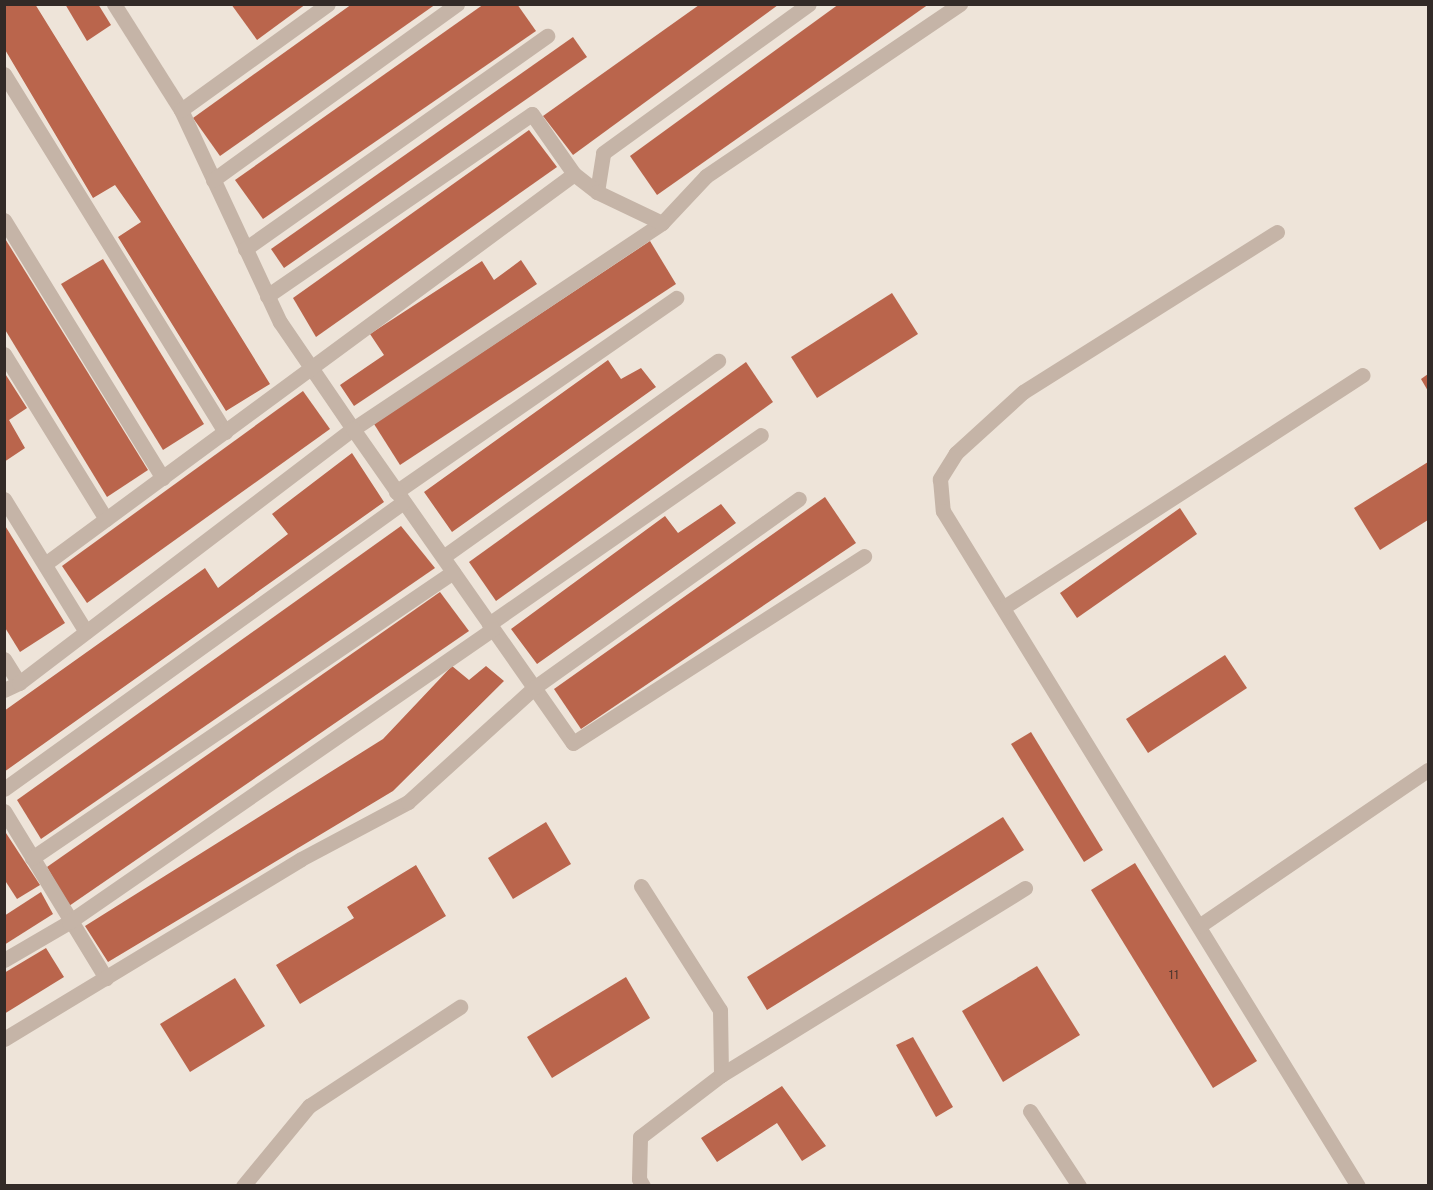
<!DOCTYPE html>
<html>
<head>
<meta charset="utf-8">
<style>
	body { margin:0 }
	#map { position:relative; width:1433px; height:1190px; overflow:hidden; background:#eee4d9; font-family:Overpass,sans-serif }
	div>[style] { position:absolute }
	.building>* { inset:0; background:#ba654c }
	.minor>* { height:15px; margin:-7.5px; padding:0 7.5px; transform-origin:7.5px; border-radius:7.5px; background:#c5b4a7 }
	span { translate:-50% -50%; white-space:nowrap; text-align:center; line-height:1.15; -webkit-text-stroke:4.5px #f7eee5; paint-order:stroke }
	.number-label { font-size:14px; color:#543930 }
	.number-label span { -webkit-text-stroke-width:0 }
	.frame { position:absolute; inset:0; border:6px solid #322a27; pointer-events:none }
</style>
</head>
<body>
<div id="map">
	<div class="building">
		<i style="clip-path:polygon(4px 4px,35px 4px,270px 384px,226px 411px,118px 237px,141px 222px,115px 185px,93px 198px,4px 48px)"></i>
		<i style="clip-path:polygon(65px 4px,98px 4px,111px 25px,87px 41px)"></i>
		<i style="clip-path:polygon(231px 4px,306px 4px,257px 40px)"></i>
		<i style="clip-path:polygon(352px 4px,436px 4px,220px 156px,193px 118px)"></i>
		<i style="clip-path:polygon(484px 4px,517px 4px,536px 31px,263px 219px,235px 180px)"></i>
		<i style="clip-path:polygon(839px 4px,929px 4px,657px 195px,630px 156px)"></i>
		<i style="clip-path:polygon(699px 5px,778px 5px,573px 155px,543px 116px)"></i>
		<i style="clip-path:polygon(573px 37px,587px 57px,284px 268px,271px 249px)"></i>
		<i style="clip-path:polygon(529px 130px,557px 167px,316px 337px,293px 298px)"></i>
		<i style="clip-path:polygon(4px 237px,148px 470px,107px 497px,4px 328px)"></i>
		<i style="clip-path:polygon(650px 241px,676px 284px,400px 465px,374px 424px)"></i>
		<i style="clip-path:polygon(103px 259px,204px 424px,163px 450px,61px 284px)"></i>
		<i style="clip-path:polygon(521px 260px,537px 284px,354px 406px,340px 385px,384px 355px,370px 334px,482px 261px,494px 280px)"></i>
		<i style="clip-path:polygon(892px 293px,918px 334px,817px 398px,791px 357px)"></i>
		<i style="clip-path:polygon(608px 360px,621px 379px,641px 368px,656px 387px,452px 532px,424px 492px)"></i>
		<i style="clip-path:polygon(746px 362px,773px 402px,496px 601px,469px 562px)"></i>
		<i style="clip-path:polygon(4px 372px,27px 408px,9px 420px,25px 448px,4px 462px)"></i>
		<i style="clip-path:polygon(1428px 374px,1428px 391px,1421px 379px)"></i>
		<i style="clip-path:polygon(303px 391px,330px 429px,87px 603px,62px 566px)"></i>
		<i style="clip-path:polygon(352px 453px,384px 502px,4px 772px,4px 711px,205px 568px,218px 588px,288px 534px,272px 514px)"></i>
		<i style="clip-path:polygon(1428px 462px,1428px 520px,1380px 550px,1354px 508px)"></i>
		<i style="clip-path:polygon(825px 497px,856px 543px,581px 729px,554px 689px)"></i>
		<i style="clip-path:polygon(721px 504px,736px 523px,537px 664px,511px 629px,665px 516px,678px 533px)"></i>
		<i style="clip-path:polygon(1180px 508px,1197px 534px,1077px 618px,1060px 593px)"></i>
		<i style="clip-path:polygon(4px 524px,65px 623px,20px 652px,4px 626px)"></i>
		<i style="clip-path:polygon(401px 526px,435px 568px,41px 839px,17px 800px)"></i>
		<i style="clip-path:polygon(440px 592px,469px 631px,69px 906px,47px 867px)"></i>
		<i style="clip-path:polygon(1225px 655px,1247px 688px,1148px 753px,1126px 719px)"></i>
		<i style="clip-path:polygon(452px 666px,469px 680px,486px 666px,504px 681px,393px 791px,108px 962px,85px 926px,383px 739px)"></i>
		<i style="clip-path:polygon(1031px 732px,1103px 850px,1084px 862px,1011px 744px)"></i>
		<i style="clip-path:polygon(1003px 817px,1024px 850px,767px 1010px,747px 977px)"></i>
		<i style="clip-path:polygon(546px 822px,571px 864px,513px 899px,488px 858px)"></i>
		<i style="clip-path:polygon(4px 830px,40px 885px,17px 899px,4px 879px)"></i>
		<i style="clip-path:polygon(1135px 863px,1257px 1061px,1213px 1088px,1091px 890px)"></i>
		<i style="clip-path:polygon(416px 865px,446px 916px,300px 1004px,276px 965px,354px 918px,347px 907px)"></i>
		<i style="clip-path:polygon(41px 892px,53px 914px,4px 945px,4px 916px)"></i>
		<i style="clip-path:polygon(46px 948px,64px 977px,4px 1014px,4px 973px)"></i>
		<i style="clip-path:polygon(1037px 966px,1080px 1035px,1003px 1082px,962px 1011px)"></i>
		<i style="clip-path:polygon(626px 977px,650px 1018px,552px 1078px,527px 1037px)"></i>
		<i style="clip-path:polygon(235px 978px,265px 1026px,190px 1072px,160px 1024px)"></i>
		<i style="clip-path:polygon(913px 1037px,953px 1107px,936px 1117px,896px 1045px)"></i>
		<i style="clip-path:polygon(782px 1086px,826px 1146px,802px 1161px,777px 1123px,717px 1162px,701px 1138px)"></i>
	</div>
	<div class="minor">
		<i style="left:114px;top:4px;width:125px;rotate:57.7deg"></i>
		<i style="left:181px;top:110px;width:234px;rotate:65deg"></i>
		<i style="left:280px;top:322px;width:130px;rotate:55.7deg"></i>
		<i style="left:353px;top:429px;width:371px;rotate:-33.7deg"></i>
		<i style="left:662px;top:223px;width:64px;rotate:-46.9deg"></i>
		<i style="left:706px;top:176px;width:307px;rotate:-34.1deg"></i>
		<i style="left:4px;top:74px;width:421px;rotate:58.3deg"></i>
		<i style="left:181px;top:110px;width:181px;rotate:-35.8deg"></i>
		<i style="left:213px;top:180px;width:301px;rotate:-35.8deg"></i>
		<i style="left:597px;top:192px;width:39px;rotate:-81deg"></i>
		<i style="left:603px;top:153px;width:254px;rotate:-35.9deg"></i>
		<i style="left:4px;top:220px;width:303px;rotate:58.4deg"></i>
		<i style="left:1277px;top:232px;width:300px;rotate:147.8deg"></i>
		<i style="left:1023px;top:392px;width:91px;rotate:137.7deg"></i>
		<i style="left:956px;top:453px;width:31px;rotate:122deg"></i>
		<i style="left:940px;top:479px;width:32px;rotate:85deg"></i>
		<i style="left:943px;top:511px;width:792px;rotate:58.42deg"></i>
		<i style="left:245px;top:249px;width:370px;rotate:-35.2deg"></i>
		<i style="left:267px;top:296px;width:321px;rotate:-34.5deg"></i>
		<i style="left:532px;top:114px;width:73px;rotate:55deg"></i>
		<i style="left:4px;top:354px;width:194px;rotate:58.3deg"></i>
		<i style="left:396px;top:492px;width:341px;rotate:-34.7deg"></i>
		<i style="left:4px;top:499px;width:156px;rotate:58.3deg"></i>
		<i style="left:443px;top:557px;width:338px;rotate:-35.5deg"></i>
		<i style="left:45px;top:564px;width:657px;rotate:-36.4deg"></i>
		<i style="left:574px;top:174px;width:29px;rotate:38deg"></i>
		<i style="left:597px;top:192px;width:72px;rotate:25.5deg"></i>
		<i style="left:1004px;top:607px;width:427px;rotate:-32.9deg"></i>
		<i style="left:489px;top:624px;width:331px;rotate:-34.8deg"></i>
		<i style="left:4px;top:659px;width:28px;rotate:58deg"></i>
		<i style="left:4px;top:690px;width:17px;rotate:-25deg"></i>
		<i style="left:19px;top:683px;width:420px;rotate:-37.3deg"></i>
		<i style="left:353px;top:429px;width:383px;rotate:55deg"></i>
		<i style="left:573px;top:743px;width:346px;rotate:-32.7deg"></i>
		<i style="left:4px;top:789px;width:492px;rotate:-35.7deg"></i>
		<i style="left:4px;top:811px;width:196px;rotate:58.6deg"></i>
		<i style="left:32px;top:858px;width:509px;rotate:-34.19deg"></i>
		<i style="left:641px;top:886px;width:147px;rotate:57.5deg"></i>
		<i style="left:720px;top:1010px;width:65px;rotate:89.1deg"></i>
		<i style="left:1199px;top:926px;width:277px;rotate:-34.3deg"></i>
		<i style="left:4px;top:960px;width:75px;rotate:-30.3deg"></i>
		<i style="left:69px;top:922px;width:515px;rotate:-34.65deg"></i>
		<i style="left:4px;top:1039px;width:347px;rotate:-31.2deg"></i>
		<i style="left:301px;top:859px;width:121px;rotate:-28deg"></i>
		<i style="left:408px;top:802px;width:171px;rotate:-42.2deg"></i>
		<i style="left:535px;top:687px;width:324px;rotate:-35.5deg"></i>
		<i style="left:1030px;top:1111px;width:90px;rotate:56.8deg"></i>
		<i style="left:243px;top:1186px;width:104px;rotate:-50.5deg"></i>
		<i style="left:309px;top:1106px;width:181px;rotate:-33.3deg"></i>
		<i style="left:643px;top:1186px;width:8px;rotate:-120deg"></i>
		<i style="left:639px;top:1179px;width:42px;rotate:-88.6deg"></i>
		<i style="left:640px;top:1137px;width:102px;rotate:-37.4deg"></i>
		<i style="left:721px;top:1075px;width:357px;rotate:-31.6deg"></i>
	</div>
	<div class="number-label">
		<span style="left:1174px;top:976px">11</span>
	</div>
	<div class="frame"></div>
</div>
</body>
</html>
